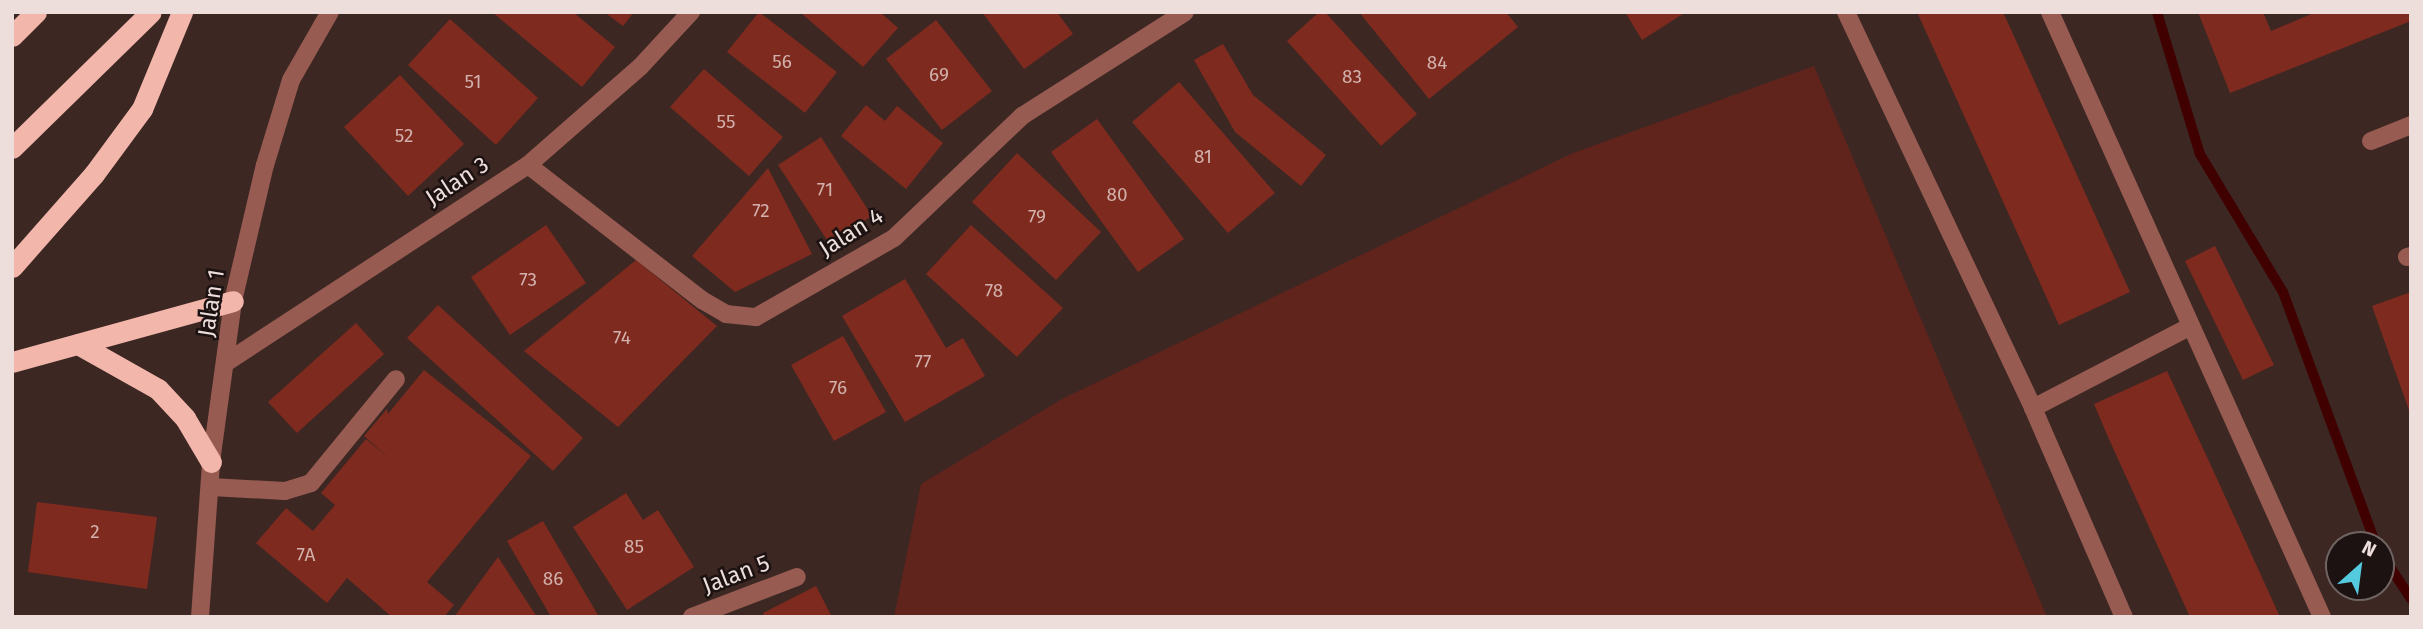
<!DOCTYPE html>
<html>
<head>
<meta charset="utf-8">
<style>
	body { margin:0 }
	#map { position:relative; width:2423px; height:629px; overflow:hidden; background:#3c2723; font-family:"Fira Sans",sans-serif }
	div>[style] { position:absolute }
	.green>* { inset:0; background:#60241c }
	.stream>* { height:10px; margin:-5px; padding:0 5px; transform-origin:5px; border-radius:5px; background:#400000 }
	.building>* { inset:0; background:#7f2a1f }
	.service>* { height:18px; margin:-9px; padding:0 9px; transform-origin:9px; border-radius:9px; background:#975b51 }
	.minor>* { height:18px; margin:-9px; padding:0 9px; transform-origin:9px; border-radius:9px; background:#975b51 }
	.tertiary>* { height:18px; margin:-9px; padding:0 9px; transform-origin:9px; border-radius:9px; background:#975b51 }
	.motorway>* { height:21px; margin:-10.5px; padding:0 10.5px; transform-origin:10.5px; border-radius:10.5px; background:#f2b6ab }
	span { translate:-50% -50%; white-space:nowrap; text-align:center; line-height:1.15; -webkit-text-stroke:5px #1c1211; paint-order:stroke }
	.number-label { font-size:19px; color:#d2b1ac }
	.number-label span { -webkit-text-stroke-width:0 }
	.street-label { font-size:23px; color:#eddedb }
	.frame { position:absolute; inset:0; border:14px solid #eddedb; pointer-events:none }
	.north { position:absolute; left:2325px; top:531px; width:70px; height:70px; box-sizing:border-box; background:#1c1211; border:2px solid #706462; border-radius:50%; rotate:28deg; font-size:19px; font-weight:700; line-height:28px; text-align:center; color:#eddedb }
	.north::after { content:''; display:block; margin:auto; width:24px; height:32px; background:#54cade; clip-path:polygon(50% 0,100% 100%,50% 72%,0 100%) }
</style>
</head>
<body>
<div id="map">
	<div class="green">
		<i style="clip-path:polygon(1814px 66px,2047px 617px,894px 617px,921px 484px,1062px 399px,1573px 153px)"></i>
	</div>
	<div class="stream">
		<i style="left:2157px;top:12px;width:148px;rotate:73.2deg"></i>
		<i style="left:2200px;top:154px;width:161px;rotate:59deg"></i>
		<i style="left:2283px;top:292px;width:270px;rotate:69.8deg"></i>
		<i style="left:2381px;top:553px;width:55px;rotate:56.9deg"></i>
	</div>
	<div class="building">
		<i style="clip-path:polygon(492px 12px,573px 12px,615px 47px,582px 87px)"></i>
		<i style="clip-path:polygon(604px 12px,634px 12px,623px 26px)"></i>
		<i style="clip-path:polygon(759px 12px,837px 72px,805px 113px,727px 52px)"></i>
		<i style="clip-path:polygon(800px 12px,880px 12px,898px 28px,863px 67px)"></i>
		<i style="clip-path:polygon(982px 12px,1057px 12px,1073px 34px,1024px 69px)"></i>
		<i style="clip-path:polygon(1319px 12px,1325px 12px,1417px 114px,1381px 146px,1287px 41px)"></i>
		<i style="clip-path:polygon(1359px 12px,1506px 12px,1518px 27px,1429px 99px)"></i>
		<i style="clip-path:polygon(1625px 12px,1686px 12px,1642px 40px)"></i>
		<i style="clip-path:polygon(1917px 12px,2003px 12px,2130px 292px,2059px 325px)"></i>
		<i style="clip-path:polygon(2198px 12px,2263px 12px,2271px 31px,2316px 12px,2411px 12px,2411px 21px,2230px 93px)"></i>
		<i style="clip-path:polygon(450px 19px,538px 98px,496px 145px,408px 65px)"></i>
		<i style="clip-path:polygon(936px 20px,992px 91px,942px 130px,886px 59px)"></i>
		<i style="clip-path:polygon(1223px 44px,1253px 95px,1326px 155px,1301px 186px,1235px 132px,1194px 60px)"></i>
		<i style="clip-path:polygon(704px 69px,783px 137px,749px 176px,670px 107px)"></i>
		<i style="clip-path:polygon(400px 75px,464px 144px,408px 196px,344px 127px)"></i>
		<i style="clip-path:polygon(1179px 82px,1275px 193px,1228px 233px,1132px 122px)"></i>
		<i style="clip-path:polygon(866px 105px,885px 121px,897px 106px,943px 143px,906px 189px,841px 136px)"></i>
		<i style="clip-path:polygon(1097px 119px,1184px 239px,1138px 272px,1051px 152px)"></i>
		<i style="clip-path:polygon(821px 137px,872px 216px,829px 243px,778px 165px)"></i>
		<i style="clip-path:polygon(1017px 153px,1101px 232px,1056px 280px,972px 202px)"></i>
		<i style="clip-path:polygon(768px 168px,812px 254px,735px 292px,692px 256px)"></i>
		<i style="clip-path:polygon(546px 225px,586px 283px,510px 335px,471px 277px)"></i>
		<i style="clip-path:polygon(971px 225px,1063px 308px,1017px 357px,926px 274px)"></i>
		<i style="clip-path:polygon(2215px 246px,2274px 365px,2243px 380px,2185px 261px)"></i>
		<i style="clip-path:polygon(636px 260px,717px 326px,618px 427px,524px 351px)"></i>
		<i style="clip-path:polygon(905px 279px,946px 348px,963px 338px,985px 376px,905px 422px,842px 316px)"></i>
		<i style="clip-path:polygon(2411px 292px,2411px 413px,2410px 413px,2372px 306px)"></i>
		<i style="clip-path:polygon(438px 305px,583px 438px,553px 471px,407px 338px)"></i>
		<i style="clip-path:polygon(356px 323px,384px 354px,297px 433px,268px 402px)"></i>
		<i style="clip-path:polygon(843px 336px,886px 412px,834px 441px,791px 365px)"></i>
		<i style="clip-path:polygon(424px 370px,531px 456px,427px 582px,454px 605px,444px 617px,392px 617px,347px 578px,327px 603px,256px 543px,286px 508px,313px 531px,335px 505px,321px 493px,366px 439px,391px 460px,364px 436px,387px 409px,388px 414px)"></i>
		<i style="clip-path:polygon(2167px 371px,2213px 470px,2280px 617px,2190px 617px,2108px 437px,2094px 404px)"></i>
		<i style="clip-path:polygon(626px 493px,643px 520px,658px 510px,694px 567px,627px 610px,573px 527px)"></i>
		<i style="clip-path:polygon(37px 502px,157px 517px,147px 589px,28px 572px)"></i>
		<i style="clip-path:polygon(543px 521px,599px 617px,551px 617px,507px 541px)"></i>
		<i style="clip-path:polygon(498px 557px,537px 617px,454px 617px)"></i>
		<i style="clip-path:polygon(816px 586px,832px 617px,765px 617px,763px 613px)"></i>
	</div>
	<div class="service">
		<i style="left:1846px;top:12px;width:438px;rotate:64.7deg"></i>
		<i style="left:2033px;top:408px;width:228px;rotate:66.5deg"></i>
		<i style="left:2050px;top:12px;width:663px;rotate:65.79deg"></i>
		<i style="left:2371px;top:141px;width:43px;rotate:-21.8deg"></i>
		<i style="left:2407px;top:257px;width:4px;rotate:-14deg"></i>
		<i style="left:2033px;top:408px;width:178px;rotate:-27.4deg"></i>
	</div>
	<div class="minor">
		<i style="left:528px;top:165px;width:220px;rotate:37.8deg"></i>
		<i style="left:702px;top:300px;width:28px;rotate:30deg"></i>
		<i style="left:726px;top:314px;width:30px;rotate:6deg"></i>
		<i style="left:756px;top:317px;width:159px;rotate:-29.8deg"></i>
		<i style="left:894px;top:238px;width:177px;rotate:-43.6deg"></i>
		<i style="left:1022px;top:116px;width:193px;rotate:-32.5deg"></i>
		<i style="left:227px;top:362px;width:360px;rotate:-33.2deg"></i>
		<i style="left:528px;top:165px;width:150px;rotate:-41.2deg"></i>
		<i style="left:641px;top:66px;width:74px;rotate:-47.2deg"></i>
		<i style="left:211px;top:487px;width:74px;rotate:3.1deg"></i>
		<i style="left:285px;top:491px;width:27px;rotate:-17deg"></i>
		<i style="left:311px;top:483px;width:134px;rotate:-50.7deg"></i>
		<i style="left:692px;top:617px;width:112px;rotate:-20.9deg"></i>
	</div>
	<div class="tertiary">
		<i style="left:200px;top:617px;width:155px;rotate:-85.9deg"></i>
		<i style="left:211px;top:462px;width:162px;rotate:-82.2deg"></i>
		<i style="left:233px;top:301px;width:140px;rotate:-76.8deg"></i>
		<i style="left:265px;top:165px;width:89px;rotate:-73deg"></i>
		<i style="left:291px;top:80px;width:78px;rotate:-60.2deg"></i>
	</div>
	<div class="motorway">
		<i style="left:12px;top:36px;width:34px;rotate:-45deg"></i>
		<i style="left:12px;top:148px;width:194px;rotate:-44.4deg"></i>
		<i style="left:12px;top:267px;width:124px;rotate:-48.6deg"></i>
		<i style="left:94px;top:174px;width:81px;rotate:-53.6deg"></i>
		<i style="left:142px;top:109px;width:105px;rotate:-67.6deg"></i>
		<i style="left:78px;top:344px;width:92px;rotate:29.4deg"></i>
		<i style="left:158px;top:389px;width:40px;rotate:47deg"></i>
		<i style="left:185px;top:418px;width:51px;rotate:59.4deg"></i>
		<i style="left:12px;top:362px;width:229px;rotate:-15.4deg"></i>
	</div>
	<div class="number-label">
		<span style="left:782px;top:62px">56</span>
		<span style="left:1437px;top:63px">84</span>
		<span style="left:939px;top:75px">69</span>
		<span style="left:1352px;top:77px">83</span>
		<span style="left:473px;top:82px">51</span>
		<span style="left:726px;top:122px">55</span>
		<span style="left:404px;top:136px">52</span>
		<span style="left:1203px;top:157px">81</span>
		<span style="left:825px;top:190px">71</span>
		<span style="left:1117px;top:195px">80</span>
		<span style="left:761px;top:211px">72</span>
		<span style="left:1037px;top:217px">79</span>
		<span style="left:528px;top:280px">73</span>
		<span style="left:994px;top:291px">78</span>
		<span style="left:622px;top:338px">74</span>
		<span style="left:923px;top:362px">77</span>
		<span style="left:838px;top:388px">76</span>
		<span style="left:95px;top:532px">2</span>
		<span style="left:634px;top:547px">85</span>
		<span style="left:306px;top:555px">7A</span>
		<span style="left:553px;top:579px">86</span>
	</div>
	<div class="street-label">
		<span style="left:457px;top:181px;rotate:-33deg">Jalan 3</span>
		<span style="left:851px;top:232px;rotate:-32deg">Jalan 4</span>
		<span style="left:211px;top:303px;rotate:-81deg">Jalan 1</span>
		<span style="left:736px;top:574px;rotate:-21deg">Jalan 5</span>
	</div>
	<div class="frame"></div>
	<div class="north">N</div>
</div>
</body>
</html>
